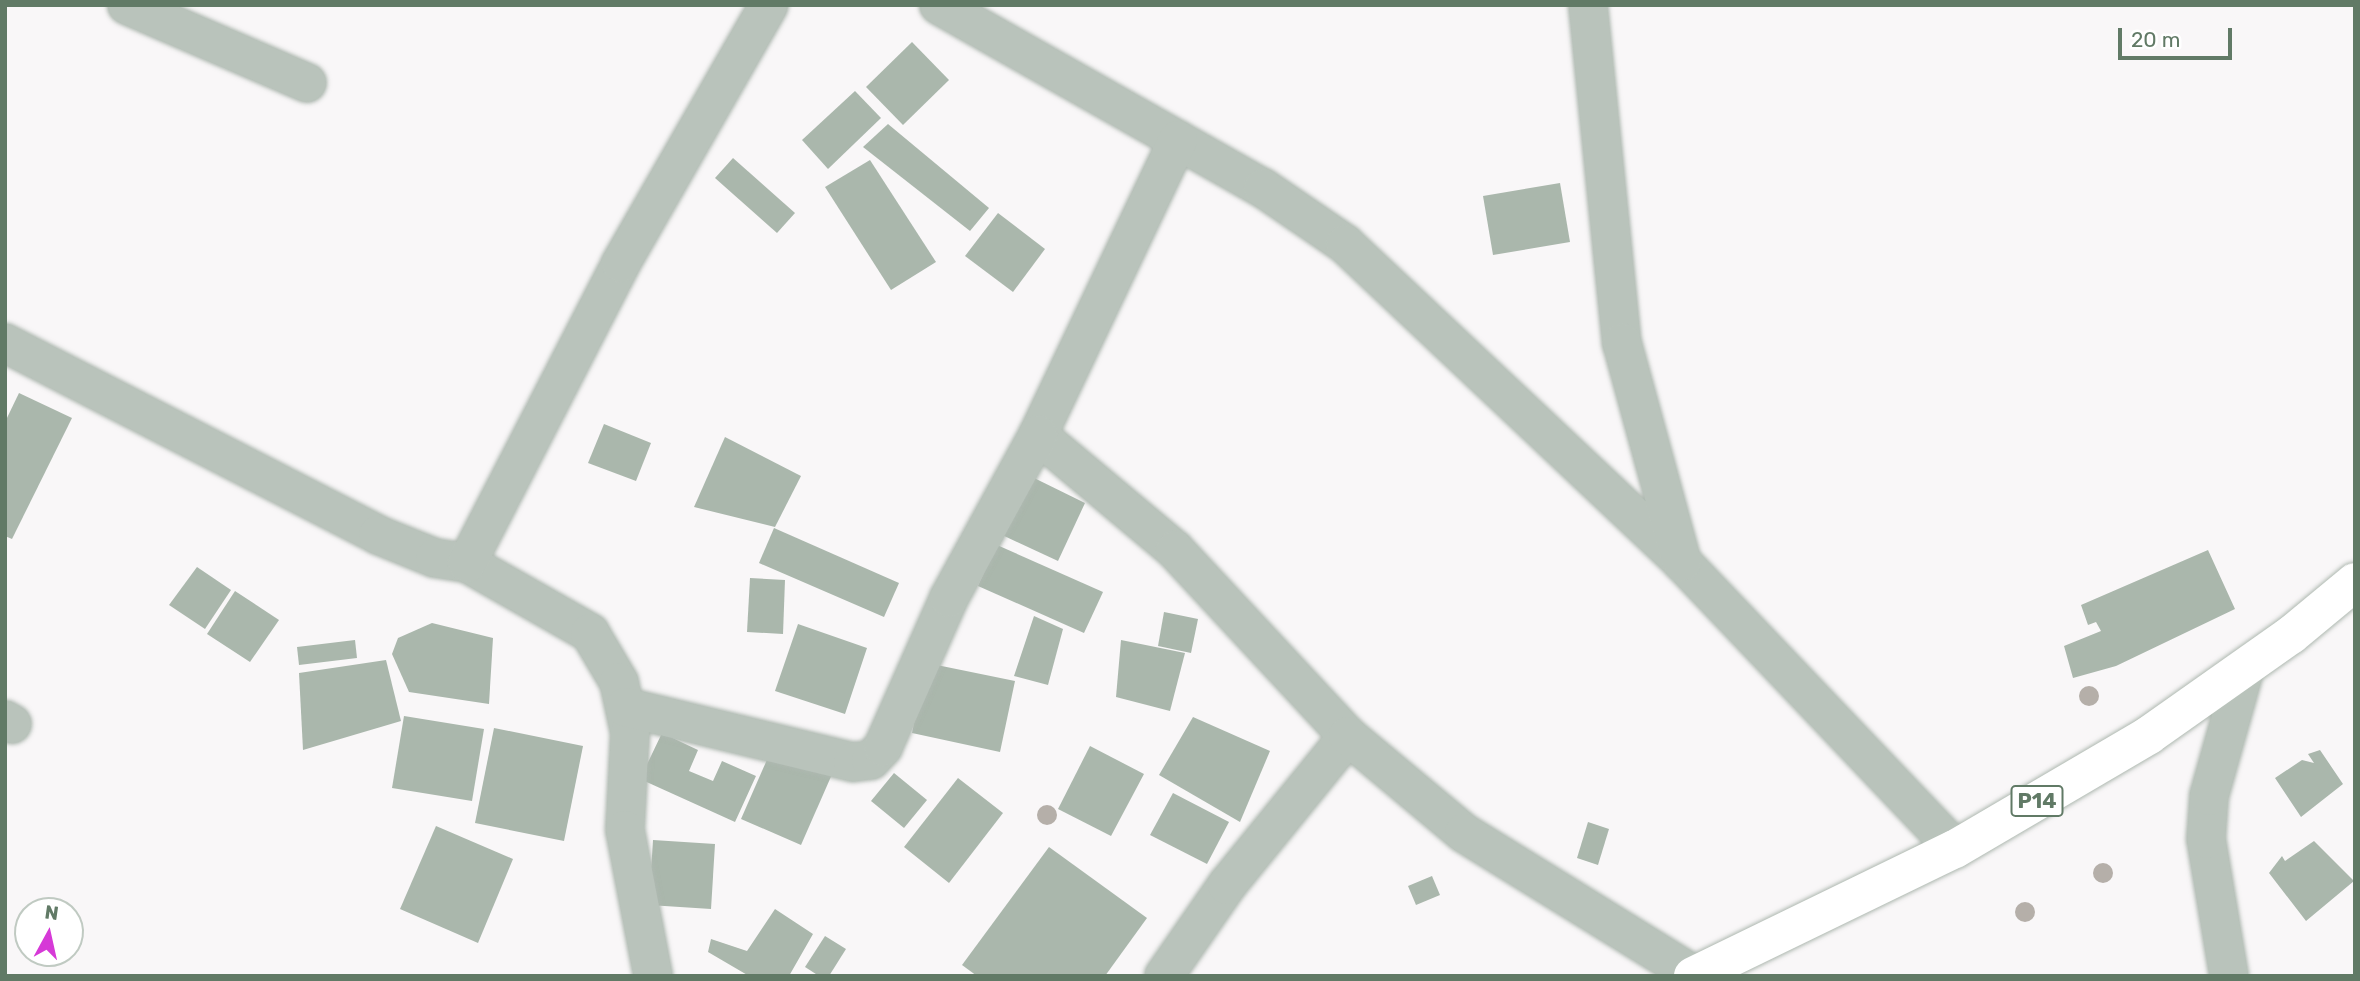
<!DOCTYPE html>
<html>
<head>
<meta charset="utf-8">
<style>
	body { margin:0 }
	#map { position:relative; width:2360px; height:981px; overflow:hidden; background:#f9f7f8; font-family:Rubik,sans-serif }
	div>[style] { position:absolute }
	.building>* { inset:0; background:#aab7ac }
	.roads { filter:drop-shadow(0 0 2px #aeb8b0) drop-shadow(0 0 2px #aeb8b0) }
	.street>* { height:38px; margin:-19px; padding:0 19px; transform-origin:19px; border-radius:19px; background:#b9c3bb }
	.primary>* { height:38px; margin:-19px; padding:0 19px; transform-origin:19px; border-radius:19px; background:#fff }
	.trees>* { width:20px; height:20px; margin:-10px; border-radius:50%; background:#b5afa9 }
	span { translate:-50% -50%; white-space:nowrap; text-align:center; line-height:1.15; -webkit-text-stroke:7px #fff; paint-order:stroke }
	.shield-label span { padding:2px 5px; background:#fff; border:2px solid; border-radius:5px; -webkit-text-stroke-width:0 }
	.shield-label { font-size:21px; color:#617a66; font-weight:700 }
	.frame { position:absolute; inset:0; border:7px solid #617a66; pointer-events:none }
	.north { position:absolute; left:14px; top:897px; width:70px; height:70px; box-sizing:border-box; background:#fff; border:2px solid #c0cac2; border-radius:50%; rotate:8deg; font-size:19px; font-weight:700; line-height:28px; text-align:center; color:#617a66 }
	.north::after { content:''; display:block; margin:auto; width:24px; height:32px; background:#d639d7; clip-path:polygon(50% 0,100% 100%,50% 72%,0 100%) }
	.scale { position:absolute; left:2118px; top:28px; width:114px; height:32px; box-sizing:border-box; border:4px solid #617a66; border-top:0; padding-left:9px; font-size:21px; line-height:24px; white-space:nowrap; color:#617a66; -webkit-text-stroke:5px #fff; paint-order:stroke }
</style>
</head>
<body>
<div id="map">
	<div class="building">
		<i style="clip-path:polygon(912px 42px,949px 80px,903px 125px,866px 87px)"></i>
		<i style="clip-path:polygon(855px 91px,881px 118px,828px 169px,802px 140px)"></i>
		<i style="clip-path:polygon(888px 124px,989px 208px,970px 231px,863px 147px)"></i>
		<i style="clip-path:polygon(733px 158px,795px 213px,777px 233px,715px 178px)"></i>
		<i style="clip-path:polygon(870px 160px,936px 262px,891px 290px,825px 187px)"></i>
		<i style="clip-path:polygon(1560px 183px,1570px 242px,1493px 255px,1483px 196px)"></i>
		<i style="clip-path:polygon(998px 213px,1045px 249px,1013px 292px,965px 256px)"></i>
		<i style="clip-path:polygon(19px 393px,72px 418px,12px 539px,5px 536px,5px 422px)"></i>
		<i style="clip-path:polygon(604px 424px,651px 443px,636px 481px,588px 463px)"></i>
		<i style="clip-path:polygon(725px 437px,801px 476px,775px 527px,694px 507px)"></i>
		<i style="clip-path:polygon(1028px 475px,1085px 503px,1058px 561px,1000px 534px)"></i>
		<i style="clip-path:polygon(774px 528px,899px 583px,884px 617px,759px 563px)"></i>
		<i style="clip-path:polygon(997px 545px,1103px 592px,1084px 633px,978px 586px)"></i>
		<i style="clip-path:polygon(2208px 550px,2235px 609px,2116px 666px,2073px 678px,2064px 646px,2101px 631px,2096px 622px,2088px 625px,2081px 605px)"></i>
		<i style="clip-path:polygon(197px 567px,231px 590px,205px 629px,169px 605px)"></i>
		<i style="clip-path:polygon(750px 578px,785px 580px,783px 634px,747px 632px)"></i>
		<i style="clip-path:polygon(235px 591px,279px 620px,250px 662px,207px 634px)"></i>
		<i style="clip-path:polygon(1164px 612px,1198px 619px,1191px 653px,1158px 646px)"></i>
		<i style="clip-path:polygon(1034px 616px,1063px 629px,1048px 685px,1014px 676px)"></i>
		<i style="clip-path:polygon(432px 623px,493px 638px,489px 704px,409px 692px,392px 654px,398px 638px)"></i>
		<i style="clip-path:polygon(798px 624px,867px 648px,845px 714px,775px 691px)"></i>
		<i style="clip-path:polygon(355px 640px,357px 658px,299px 665px,297px 647px)"></i>
		<i style="clip-path:polygon(1121px 640px,1185px 653px,1170px 711px,1116px 697px)"></i>
		<i style="clip-path:polygon(386px 660px,401px 721px,303px 750px,299px 673px)"></i>
		<i style="clip-path:polygon(927px 663px,1015px 681px,1000px 752px,912px 733px)"></i>
		<i style="clip-path:polygon(404px 716px,484px 729px,472px 801px,392px 788px)"></i>
		<i style="clip-path:polygon(1193px 717px,1270px 751px,1240px 822px,1159px 775px)"></i>
		<i style="clip-path:polygon(494px 728px,583px 746px,564px 841px,475px 823px)"></i>
		<i style="clip-path:polygon(662px 733px,698px 750px,689px 771px,713px 781px,722px 761px,756px 776px,735px 822px,640px 779px)"></i>
		<i style="clip-path:polygon(773px 746px,833px 772px,801px 845px,741px 819px)"></i>
		<i style="clip-path:polygon(1090px 746px,1144px 774px,1111px 836px,1058px 809px)"></i>
		<i style="clip-path:polygon(2320px 750px,2343px 784px,2301px 817px,2275px 778px,2302px 760px,2314px 763px,2308px 754px)"></i>
		<i style="clip-path:polygon(894px 773px,927px 800px,904px 828px,871px 801px)"></i>
		<i style="clip-path:polygon(958px 778px,1003px 813px,949px 883px,904px 847px)"></i>
		<i style="clip-path:polygon(1173px 793px,1229px 822px,1207px 864px,1150px 835px)"></i>
		<i style="clip-path:polygon(1588px 822px,1609px 829px,1598px 865px,1577px 858px)"></i>
		<i style="clip-path:polygon(436px 826px,513px 859px,478px 943px,400px 909px)"></i>
		<i style="clip-path:polygon(653px 840px,715px 844px,711px 909px,649px 905px)"></i>
		<i style="clip-path:polygon(2314px 841px,2354px 881px,2306px 921px,2269px 873px,2282px 856px,2285px 861px)"></i>
		<i style="clip-path:polygon(1049px 847px,1147px 918px,1105px 976px,977px 976px,962px 965px)"></i>
		<i style="clip-path:polygon(1432px 876px,1440px 895px,1416px 905px,1408px 886px)"></i>
		<i style="clip-path:polygon(775px 909px,813px 934px,789px 976px,749px 976px,708px 952px,711px 939px,747px 951px)"></i>
		<i style="clip-path:polygon(825px 936px,846px 949px,829px 976px,819px 976px,805px 967px)"></i>
	</div>
	<div class="roads">
		<div class="street">
			<i style="left:127px;top:5px;width:196px;rotate:23.4deg"></i>
			<i style="left:939px;top:5px;width:372px;rotate:29.5deg"></i>
			<i style="left:1263px;top:188px;width:99px;rotate:34.3deg"></i>
			<i style="left:1345px;top:244px;width:463px;rotate:43.3deg"></i>
			<i style="left:1682px;top:562px;width:396px;rotate:46.4deg"></i>
			<i style="left:1588px;top:5px;width:340px;rotate:84.3deg"></i>
			<i style="left:1622px;top:343px;width:227px;rotate:74.7deg"></i>
			<i style="left:1178px;top:140px;width:327px;rotate:115.4deg"></i>
			<i style="left:1038px;top:435px;width:179px;rotate:40deg"></i>
			<i style="left:1175px;top:550px;width:254px;rotate:47.1deg"></i>
			<i style="left:5px;top:343px;width:420px;rotate:27.2deg"></i>
			<i style="left:378px;top:535px;width:61px;rotate:22deg"></i>
			<i style="left:435px;top:558px;width:32px;rotate:9deg"></i>
			<i style="left:467px;top:563px;width:142px;rotate:29.6deg"></i>
			<i style="left:590px;top:633px;width:57px;rotate:59.4deg"></i>
			<i style="left:619px;top:682px;width:52px;rotate:77.8deg"></i>
			<i style="left:630px;top:733px;width:97px;rotate:93deg"></i>
			<i style="left:625px;top:830px;width:149px;rotate:79.1deg"></i>
			<i style="left:467px;top:563px;width:337px;rotate:-62.8deg"></i>
			<i style="left:621px;top:263px;width:297px;rotate:-60.2deg"></i>
			<i style="left:625px;top:707px;width:235px;rotate:13.6deg"></i>
			<i style="left:853px;top:762px;width:18px;rotate:-6deg"></i>
			<i style="left:871px;top:760px;width:18px;rotate:-47deg"></i>
			<i style="left:883px;top:747px;width:163px;rotate:-66.1deg"></i>
			<i style="left:949px;top:598px;width:186px;rotate:-61.4deg"></i>
			<i style="left:5px;top:720px;width:8px;rotate:30deg"></i>
			<i style="left:1164px;top:976px;width:111px;rotate:-55.3deg"></i>
			<i style="left:1227px;top:885px;width:192px;rotate:-50.9deg"></i>
			<i style="left:1348px;top:736px;width:151px;rotate:39.9deg"></i>
			<i style="left:1464px;top:833px;width:270px;rotate:31.7deg"></i>
			<i style="left:2229px;top:976px;width:139px;rotate:-99.5deg"></i>
			<i style="left:2206px;top:839px;width:43px;rotate:-86deg"></i>
			<i style="left:2209px;top:796px;width:133px;rotate:-74.3deg"></i>
		</div>
		<div class="primary">
			<i style="left:1693px;top:976px;width:291px;rotate:-25.9deg"></i>
			<i style="left:1955px;top:849px;width:225px;rotate:-30.4deg"></i>
			<i style="left:2149px;top:735px;width:174px;rotate:-35.2deg"></i>
			<i style="left:2291px;top:635px;width:83px;rotate:-39.6deg"></i>
		</div>
	</div>
	<div class="trees">
		<i style="left:2089px;top:696px"></i>
		<i style="left:1047px;top:815px"></i>
		<i style="left:2103px;top:873px"></i>
		<i style="left:2025px;top:912px"></i>
	</div>
	<div class="shield-label">
		<span style="left:2037px;top:801px">P14</span>
	</div>
	<div class="frame"></div>
	<div class="north">N</div>
	<div class="scale">20 m</div>
</div>
</body>
</html>
